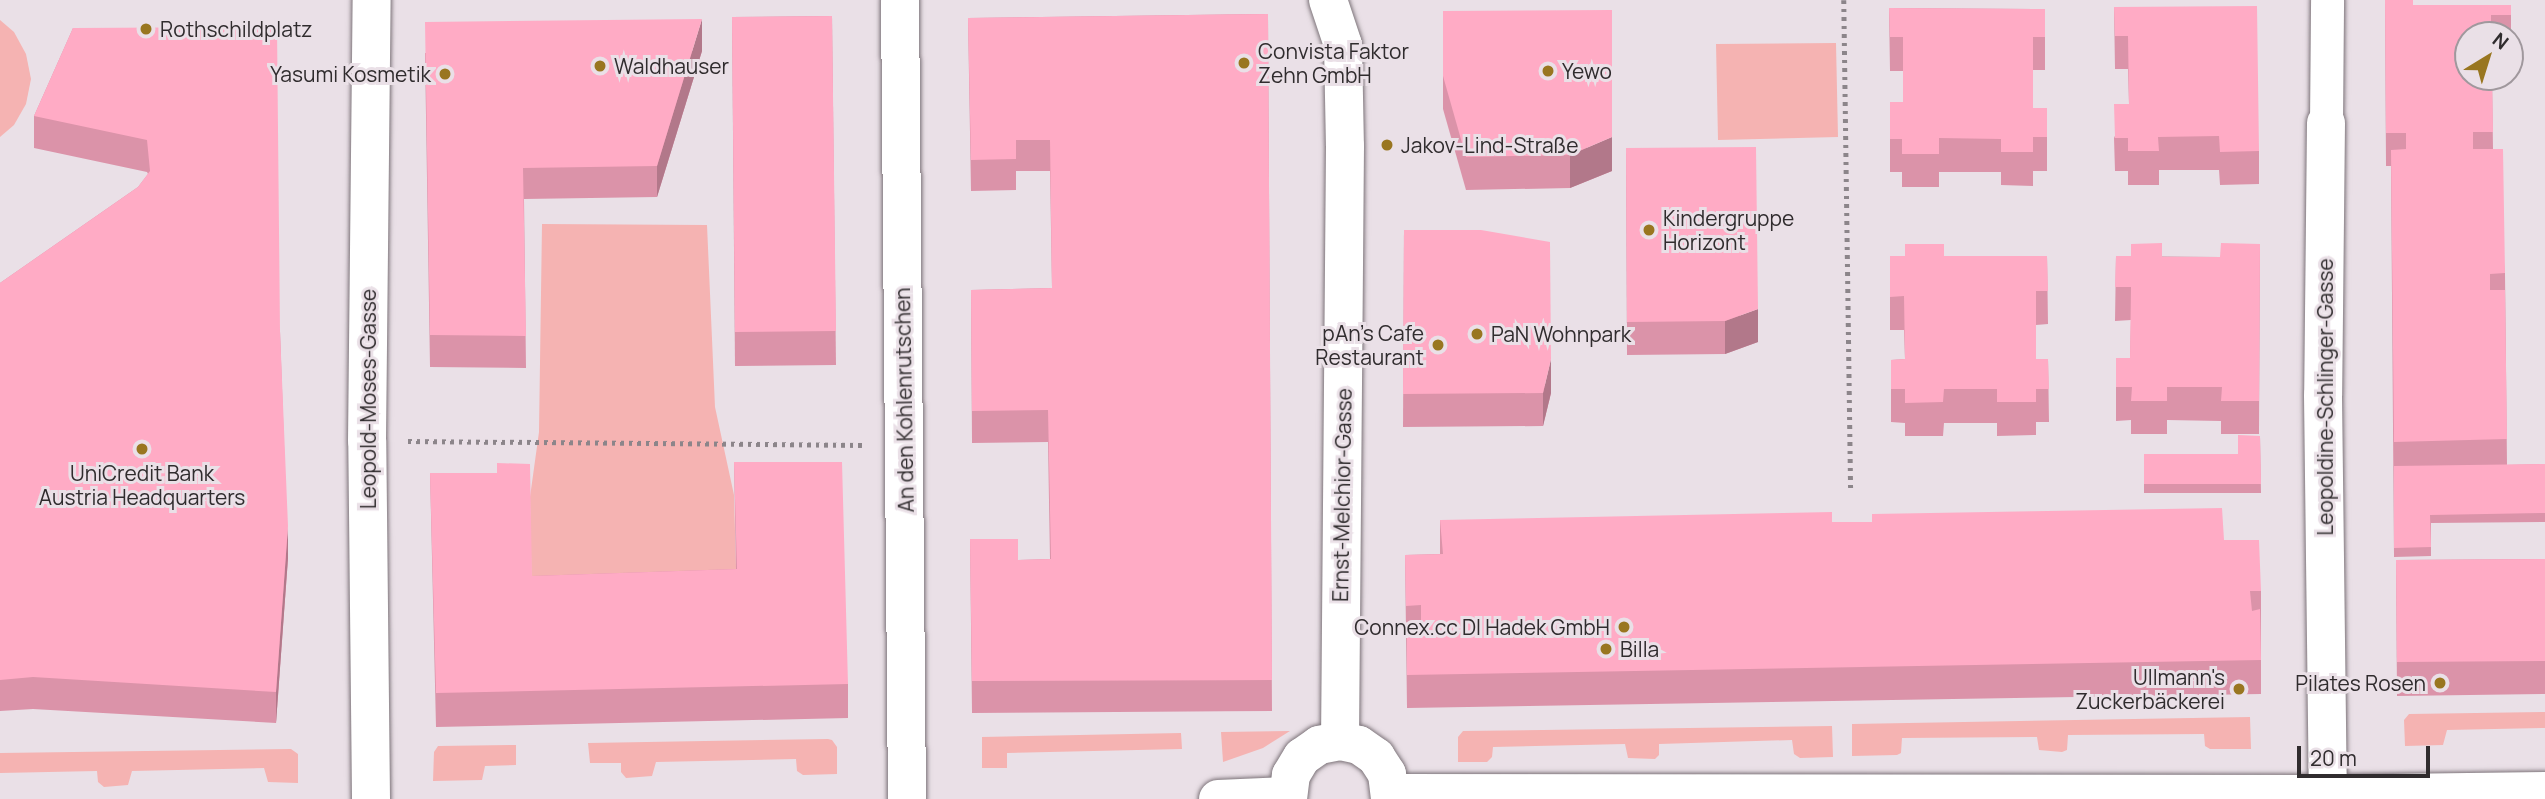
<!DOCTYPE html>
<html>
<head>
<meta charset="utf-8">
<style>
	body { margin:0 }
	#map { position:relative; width:2545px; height:799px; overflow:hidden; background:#eae0e7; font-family:Manrope,sans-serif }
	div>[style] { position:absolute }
	.green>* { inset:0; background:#f5b3b2 }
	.path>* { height:4.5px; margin-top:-2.25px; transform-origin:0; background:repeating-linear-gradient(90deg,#8c858a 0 3.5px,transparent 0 8.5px) }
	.roads { filter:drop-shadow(0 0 2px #7d747a) drop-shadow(0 0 2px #7d747a) }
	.pedestrian>* { height:33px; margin:-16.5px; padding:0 16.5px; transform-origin:16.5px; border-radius:16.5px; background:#fff }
	.minor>* { height:38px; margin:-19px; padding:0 19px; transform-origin:19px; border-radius:19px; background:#fff }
	.wall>* { inset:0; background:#db93a9 }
	.shaded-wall>* { inset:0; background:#b2788a }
	.building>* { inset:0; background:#ffabc5 }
	.dots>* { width:19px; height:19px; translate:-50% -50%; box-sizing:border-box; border:4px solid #eae0e7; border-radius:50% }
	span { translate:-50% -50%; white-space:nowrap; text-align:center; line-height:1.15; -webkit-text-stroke:6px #eae0e7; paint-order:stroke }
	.poi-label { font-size:21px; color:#302c2e }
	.left { translate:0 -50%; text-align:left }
	.right { translate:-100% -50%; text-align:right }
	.street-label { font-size:21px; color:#302c2e }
	.north { position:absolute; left:2454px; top:21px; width:70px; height:70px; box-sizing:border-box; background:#eae0e7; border:2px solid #a0989d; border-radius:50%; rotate:38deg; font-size:19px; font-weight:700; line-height:28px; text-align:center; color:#302c2e }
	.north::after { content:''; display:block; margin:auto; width:24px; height:32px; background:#997620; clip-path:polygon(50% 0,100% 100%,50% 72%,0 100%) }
	.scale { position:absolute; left:2297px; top:746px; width:133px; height:32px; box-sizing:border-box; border:4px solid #302c2e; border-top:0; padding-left:9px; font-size:21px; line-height:24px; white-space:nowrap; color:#302c2e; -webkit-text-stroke:5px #eae0e7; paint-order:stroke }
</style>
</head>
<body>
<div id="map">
	<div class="green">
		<i style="clip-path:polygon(0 20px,14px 32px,26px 54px,31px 79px,26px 104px,14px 125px,0 137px)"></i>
		<i style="clip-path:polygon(1836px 43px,1838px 137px,1718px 140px,1716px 44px)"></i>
		<i style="clip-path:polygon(542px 224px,707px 225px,715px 407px,734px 495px,737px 602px,532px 609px,530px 497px,539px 432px)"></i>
		<i style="clip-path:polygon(2545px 712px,2545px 728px,2447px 730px,2443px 745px,2405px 746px,2404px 720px,2409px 714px)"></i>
		<i style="clip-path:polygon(2250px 717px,2251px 749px,2210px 749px,2205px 746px,2204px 734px,2068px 735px,2067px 750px,2062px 752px,2039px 750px,2037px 737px,1902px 738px,1901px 753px,1897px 755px,1852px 756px,1852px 724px)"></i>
		<i style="clip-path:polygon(1832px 726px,1833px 757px,1800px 758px,1794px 754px,1792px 740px,1659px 744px,1659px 755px,1655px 759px,1628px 758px,1625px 744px,1493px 747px,1492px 757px,1487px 762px,1458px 762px,1458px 737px,1463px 731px)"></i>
		<i style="clip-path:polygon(1290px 731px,1263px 748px,1223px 762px,1221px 732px)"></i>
		<i style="clip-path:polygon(1181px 733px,1182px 749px,1007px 753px,1007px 768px,982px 768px,982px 737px)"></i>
		<i style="clip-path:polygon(828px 739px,832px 740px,837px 747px,837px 774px,803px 775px,797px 771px,796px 759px,656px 762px,652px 776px,626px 778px,621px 772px,621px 763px,590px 763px,588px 743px)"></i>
		<i style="clip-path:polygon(516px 745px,516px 765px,485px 766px,482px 780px,433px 781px,434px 752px,438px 746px)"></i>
		<i style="clip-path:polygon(291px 749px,298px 754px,298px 783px,268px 782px,264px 768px,132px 771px,128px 785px,104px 787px,98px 782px,97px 771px,0 773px,0 753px)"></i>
	</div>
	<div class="path">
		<i style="left:1844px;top:0;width:490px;rotate:89.2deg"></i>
		<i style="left:408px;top:441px;width:454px;rotate:0.5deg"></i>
	</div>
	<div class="roads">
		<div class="pedestrian">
			<i style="left:2326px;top:123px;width:123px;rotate:-89.5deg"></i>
		</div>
		<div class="minor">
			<i style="left:900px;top:0;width:799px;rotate:89.5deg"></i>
			<i style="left:1328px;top:0;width:47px;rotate:71.6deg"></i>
			<i style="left:1343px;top:45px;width:101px;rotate:88.9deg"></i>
			<i style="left:1345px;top:146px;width:595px;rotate:90.48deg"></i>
			<i style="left:2326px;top:123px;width:272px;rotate:90.6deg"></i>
			<i style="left:2323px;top:395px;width:404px;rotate:89.3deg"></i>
			<i style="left:1392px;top:793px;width:937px;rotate:0.06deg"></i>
			<i style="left:2329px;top:794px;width:216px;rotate:-0.8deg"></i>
			<i style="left:371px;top:799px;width:358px;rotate:-90.6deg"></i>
			<i style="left:367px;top:441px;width:441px;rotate:-89.4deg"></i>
			<i style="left:1218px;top:799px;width:69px;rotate:-2.5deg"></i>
			<i style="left:1288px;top:799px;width:24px;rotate:-83deg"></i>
			<i style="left:1291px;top:775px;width:21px;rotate:-59deg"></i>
			<i style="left:1302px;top:757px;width:21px;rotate:-35deg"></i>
			<i style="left:1319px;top:745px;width:21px;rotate:-11deg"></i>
			<i style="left:1340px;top:741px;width:19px;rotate:12deg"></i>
			<i style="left:1359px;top:745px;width:21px;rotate:35deg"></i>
			<i style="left:1376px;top:757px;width:20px;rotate:57deg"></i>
			<i style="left:1387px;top:774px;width:25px;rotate:83deg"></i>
		</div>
	</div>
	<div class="wall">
		<i style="clip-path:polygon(2385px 0,2413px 5px,2511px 5px,2511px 48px,2510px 48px,2510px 35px,2468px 35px,2492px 77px,2493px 149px,2505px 273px,2507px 465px,2545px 464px,2545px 522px,2431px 523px,2431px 556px,2394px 557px,2391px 166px,2386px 166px)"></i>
		<i style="clip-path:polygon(2114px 7px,2259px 151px,2259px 184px,2220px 185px,2219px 170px,2159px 170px,2159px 185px,2128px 185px,2128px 171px,2115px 171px,2114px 138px,2129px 104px,2128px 69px,2115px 69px)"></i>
		<i style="clip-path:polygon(1889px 8px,2045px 9px,2045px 70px,2033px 70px,2033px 108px,2047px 108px,2047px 171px,2033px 171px,2033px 186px,2001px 185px,2001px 172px,1939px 172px,1939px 187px,1902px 187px,1902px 172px,1890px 172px,1890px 102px,1903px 102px,1903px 71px,1890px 71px)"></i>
		<i style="clip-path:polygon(1443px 11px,1612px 171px,1570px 188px,1466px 190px,1443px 109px)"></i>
		<i style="clip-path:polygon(1268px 14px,1272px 711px,972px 713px,970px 539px,1018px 560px,1050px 559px,1048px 442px,972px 443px,971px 290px,1052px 288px,1050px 171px,1016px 171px,1016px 190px,971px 191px,968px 18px)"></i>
		<i style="clip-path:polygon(832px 16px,836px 365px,735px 366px,732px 17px)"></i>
		<i style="clip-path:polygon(73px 28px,280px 331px,288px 558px,276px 723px,33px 709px,0 711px,0 283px,138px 187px,148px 174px,147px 172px,34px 148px,34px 116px)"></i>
		<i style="clip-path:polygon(702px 51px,657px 197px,524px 199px,526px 368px,430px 367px,425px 53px)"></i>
		<i style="clip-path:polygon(1626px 148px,1758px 342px,1725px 354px,1627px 355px)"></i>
		<i style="clip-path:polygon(1404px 230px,1551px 393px,1543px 426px,1403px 427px)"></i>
		<i style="clip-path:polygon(2260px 244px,2259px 434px,2221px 434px,2221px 421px,2167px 420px,2167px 434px,2131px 434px,2131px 420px,2116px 421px,2116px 358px,2130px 358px,2131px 320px,2115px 321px,2116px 256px,2220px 257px)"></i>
		<i style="clip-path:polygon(1890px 256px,2047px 256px,2048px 324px,2036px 325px,2036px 359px,2048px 359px,2049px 422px,2036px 422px,2036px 435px,1997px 436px,1997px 423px,1944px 423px,1943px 436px,1905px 436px,1905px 423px,1891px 422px,1891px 360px,1905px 359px,1904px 330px,1890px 330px)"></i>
		<i style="clip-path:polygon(2260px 436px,2261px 493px,2144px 493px,2144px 454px,2238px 454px)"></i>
		<i style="clip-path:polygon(734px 462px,848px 684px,848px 718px,436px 727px,430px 473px,532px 576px,736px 569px)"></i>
		<i style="clip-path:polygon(1440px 520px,1832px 522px,2224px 540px,2261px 591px,2261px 694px,1407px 708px,1405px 555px,1440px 554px)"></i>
		<i style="clip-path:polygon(2545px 559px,2545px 694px,2397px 696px,2396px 560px)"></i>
	</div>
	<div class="shaded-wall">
		<i style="clip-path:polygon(702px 19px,702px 51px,657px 197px,657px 166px)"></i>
		<i style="clip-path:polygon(1612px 137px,1612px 171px,1570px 188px,1570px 155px)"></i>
		<i style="clip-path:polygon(1758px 309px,1758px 342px,1725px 354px,1725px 321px)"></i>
		<i style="clip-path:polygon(1551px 359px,1551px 393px,1543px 426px,1543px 393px)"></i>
		<i style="clip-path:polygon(288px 526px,288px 558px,276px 723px,276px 692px)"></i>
	</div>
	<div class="building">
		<i style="clip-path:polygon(2385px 0,2413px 0,2413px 5px,2511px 5px,2511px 15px,2491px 15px,2491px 35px,2468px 35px,2468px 77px,2492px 77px,2493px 132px,2473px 132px,2473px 149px,2503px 149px,2505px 273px,2490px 274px,2490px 290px,2505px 290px,2507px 439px,2394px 442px,2391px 150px,2406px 149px,2406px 133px,2386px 133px)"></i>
		<i style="clip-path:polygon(2257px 6px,2259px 151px,2220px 152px,2219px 136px,2158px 137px,2159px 151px,2128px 151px,2128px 138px,2115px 138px,2114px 104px,2129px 104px,2128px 36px,2115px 36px,2114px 7px)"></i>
		<i style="clip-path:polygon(1889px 8px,2045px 9px,2045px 37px,2033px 37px,2033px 108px,2047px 108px,2047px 137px,2033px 137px,2033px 152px,2001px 152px,2001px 139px,1939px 138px,1939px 154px,1902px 154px,1902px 139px,1890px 139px,1890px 102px,1903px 102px,1903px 37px,1890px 37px)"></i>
		<i style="clip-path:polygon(1612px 10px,1612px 137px,1570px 155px,1466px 157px,1443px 76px,1443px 11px)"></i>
		<i style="clip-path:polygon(1268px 14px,1272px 680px,972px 681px,970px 539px,1018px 539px,1018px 560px,1051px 559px,1048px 410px,972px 411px,971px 290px,1052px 288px,1050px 140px,1016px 140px,1016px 159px,971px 160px,968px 18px)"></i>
		<i style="clip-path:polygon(832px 16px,836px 331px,735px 332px,732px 17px)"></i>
		<i style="clip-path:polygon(702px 19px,657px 166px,523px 168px,526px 336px,430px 335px,425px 22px)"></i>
		<i style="clip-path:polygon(277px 27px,280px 331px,288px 526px,276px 692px,33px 677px,0 680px,0 283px,138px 187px,150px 171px,147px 140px,34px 116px,73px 28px)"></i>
		<i style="clip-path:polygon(1756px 147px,1758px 309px,1725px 321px,1627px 322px,1626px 148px)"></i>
		<i style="clip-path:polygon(1404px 230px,1481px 230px,1550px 242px,1551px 359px,1543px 393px,1403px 394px)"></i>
		<i style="clip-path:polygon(2162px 243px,2162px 257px,2220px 257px,2221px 243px,2260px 244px,2259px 401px,2221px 401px,2222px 387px,2167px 387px,2167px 401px,2131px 401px,2132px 387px,2116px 387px,2116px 358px,2130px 358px,2131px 287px,2115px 287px,2116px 256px,2131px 256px,2131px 244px)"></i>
		<i style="clip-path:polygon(1905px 244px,1944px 244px,1944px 256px,2047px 256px,2048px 291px,2036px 291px,2036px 359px,2048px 359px,2049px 389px,2036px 389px,2036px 402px,1997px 402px,1997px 389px,1944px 389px,1943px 402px,1905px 403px,1905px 389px,1891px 389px,1891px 360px,1905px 359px,1904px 296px,1890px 297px,1890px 256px,1905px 256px)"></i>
		<i style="clip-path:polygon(2238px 435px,2260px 436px,2261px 484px,2144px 484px,2144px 454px,2238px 454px)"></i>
		<i style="clip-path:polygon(734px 462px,842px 462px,848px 684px,436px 693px,430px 473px,497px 473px,497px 463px,530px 464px,532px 576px,737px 569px)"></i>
		<i style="clip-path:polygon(2545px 464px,2545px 513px,2430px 515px,2431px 547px,2394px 548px,2394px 466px)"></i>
		<i style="clip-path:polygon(2222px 508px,2224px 540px,2259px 540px,2261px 591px,2250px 591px,2252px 611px,2260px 609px,2261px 660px,1407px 675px,1407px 625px,1421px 624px,1421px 605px,1406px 606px,1405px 555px,1443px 554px,1440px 520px,1832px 512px,1832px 522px,1872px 522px,1872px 514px)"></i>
		<i style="clip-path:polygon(2545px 559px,2545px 661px,2397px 662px,2396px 560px)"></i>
	</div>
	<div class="dots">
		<i style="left:146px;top:29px;background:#997620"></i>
		<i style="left:1244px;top:63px;background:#997620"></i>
		<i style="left:600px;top:66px;background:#997620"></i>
		<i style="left:1548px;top:71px;background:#997620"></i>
		<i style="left:445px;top:74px;background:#997620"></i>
		<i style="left:1387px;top:145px;background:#997620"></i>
		<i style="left:1649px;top:230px;background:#997620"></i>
		<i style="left:1477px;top:334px;background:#997620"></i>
		<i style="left:1438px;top:345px;background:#997620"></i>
		<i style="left:142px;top:449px;background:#997620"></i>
		<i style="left:1624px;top:627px;background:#997620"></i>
		<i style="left:1606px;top:649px;background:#997620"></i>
		<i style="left:2440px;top:683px;background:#997620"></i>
		<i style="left:2239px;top:689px;background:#997620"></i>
	</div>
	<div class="poi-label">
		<span class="left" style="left:160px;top:29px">Rothschildplatz</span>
		<span class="left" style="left:1258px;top:63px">Convista Faktor<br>Zehn GmbH</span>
		<span class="left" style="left:614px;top:66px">Waldhauser</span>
		<span class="left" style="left:1562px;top:71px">Yewo</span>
		<span class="right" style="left:431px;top:74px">Yasumi Kosmetik</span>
		<span class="left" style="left:1401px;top:145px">Jakov-Lind-Straße</span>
		<span class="left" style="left:1663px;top:230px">Kindergruppe<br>Horizont</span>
		<span class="right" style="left:1424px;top:345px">pAn's Cafe<br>Restaurant</span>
		<span class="left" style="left:1491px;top:334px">PaN Wohnpark</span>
		<span style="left:142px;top:485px">UniCredit Bank<br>Austria Headquarters</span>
		<span class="right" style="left:1610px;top:627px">Connex.cc DI Hadek GmbH</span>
		<span class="left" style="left:1620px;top:649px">Billa</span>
		<span class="right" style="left:2225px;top:689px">Ullmann's<br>Zuckerbäckerei</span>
		<span class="right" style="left:2426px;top:683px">Pilates Rosen</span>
	</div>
	<div class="street-label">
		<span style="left:2325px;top:397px;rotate:-90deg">Leopoldine-Schlinger-Gasse</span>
		<span style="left:368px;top:399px;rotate:-90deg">Leopold-Moses-Gasse</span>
		<span style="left:904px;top:400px;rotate:-91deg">An den Kohlenrutschen</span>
		<span style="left:1342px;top:495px;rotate:-89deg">Ernst-Melchior-Gasse</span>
	</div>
	<div class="north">N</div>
	<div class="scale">20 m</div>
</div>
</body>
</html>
